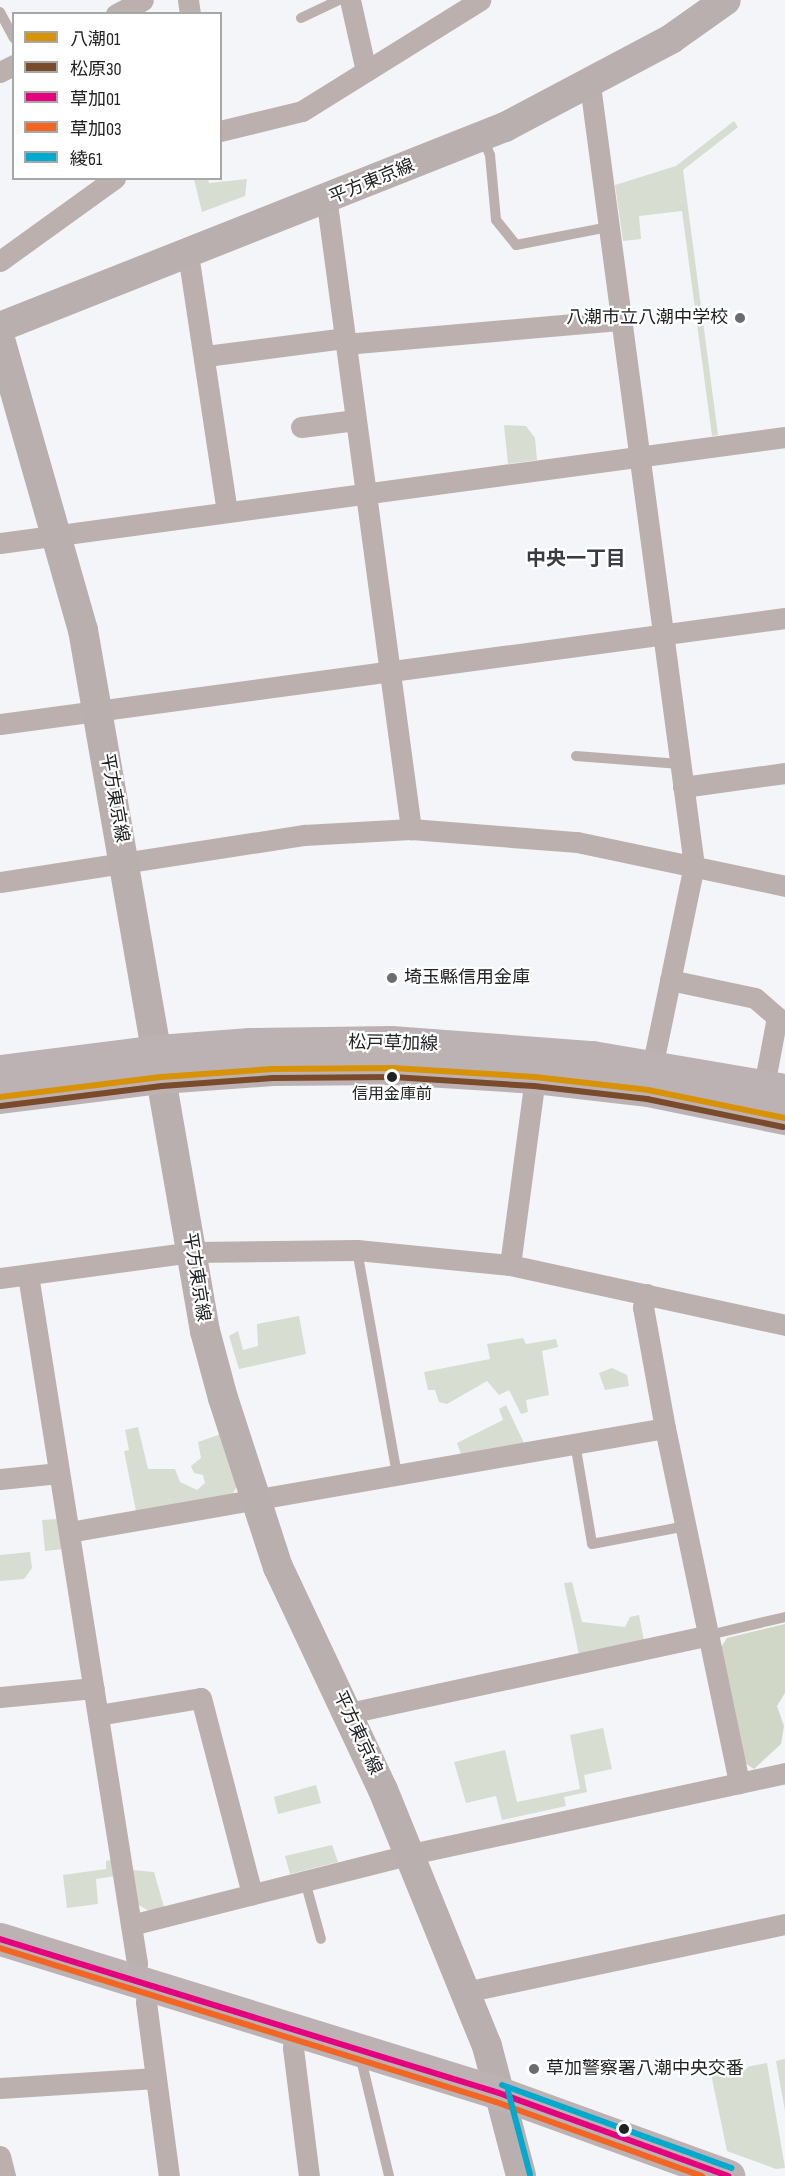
<!DOCTYPE html>
<html>
<head>
<meta charset="utf-8">
<style>
	body { margin:0 }
	#map { position:relative; width:785px; height:2176px; overflow:hidden; background:#f4f5f9; font-family:"Sofia Sans Condensed","Noto Sans JP",sans-serif }
	div>[style] { position:absolute }
	.green>* { inset:0; background:#d7ddd0 }
	.forest>* { inset:0; background:#d0d7c6 }
	.service>* { height:10px; margin:-5px; padding:0 5px; transform-origin:5px; border-radius:5px; background:#bcb0af }
	.minor>* { height:21px; margin:-10.5px; padding:0 10.5px; transform-origin:10.5px; border-radius:10.5px; background:#bcb0af }
	.secondary>* { height:30px; margin:-15px; padding:0 15px; transform-origin:15px; border-radius:15px; background:#baafaf }
	.primary>* { height:33px; margin:-16.5px; padding:0 16.5px; transform-origin:16.5px; border-radius:16.5px; background:#bdb2b3 }
	.bus-1>* { height:6px; margin:-3px; padding:0 3px; transform-origin:3px; border-radius:3px; background:#d79205 }
	.bus-2>* { height:6px; margin:-3px; padding:0 3px; transform-origin:3px; border-radius:3px; background:#7a4b2a }
	.bus-3>* { height:6px; margin:-3px; padding:0 3px; transform-origin:3px; border-radius:3px; background:#e5007d }
	.bus-4>* { height:6px; margin:-3px; padding:0 3px; transform-origin:3px; border-radius:3px; background:#f26522 }
	.bus-5>* { height:6px; margin:-3px; padding:0 3px; transform-origin:3px; border-radius:3px; background:#00a9ce }
	.dots>* { width:16px; height:16px; translate:-50% -50%; box-sizing:border-box; border:3px solid #fff; border-radius:50% }
	span { translate:-50% -50%; white-space:nowrap; text-align:center; line-height:1.15; -webkit-text-stroke:4.5px #fff; paint-order:stroke }
	.bus-label { font-size:16px; color:#212224 }
	.street-label { font-size:18px; color:#212224 }
	.poi-label { font-size:18px; color:#212224 }
	.right { translate:-100% -50%; text-align:right }
	.left { translate:0 -50%; text-align:left }
	.neighbourhood-label { font-size:20px; color:#3b3c41; font-weight:700 }
	.legend { position:absolute; left:12px; top:12px; width:210px; height:168px; box-sizing:border-box; background:#fff; border:2px solid #a6a7a7; margin:0; padding:8px 10px; list-style:none; font-size:18px; color:#212224 }
	.legend li { display:flex; align-items:center; gap:12px; height:30px }
	.legend b { width:30px; border:2px solid #a6a7a7 }
</style>
</head>
<body>
<div id="map">
	<div class="green">
		<i style="clip-path:polygon(734px 121px,738px 127px,683px 170px,718px 435px,712px 436px,682px 211px,639px 216px,641px 239px,623px 241px,615px 185px,676px 166px)"></i>
		<i style="clip-path:polygon(194px 179px,208px 179px,209px 183px,247px 179px,245px 196px,202px 212px)"></i>
		<i style="clip-path:polygon(504px 425px,526px 426px,535px 438px,537px 460px,508px 464px)"></i>
		<i style="clip-path:polygon(299px 1316px,306px 1354px,239px 1369px,229px 1336px,238px 1331px,243px 1350px,258px 1346px,257px 1324px)"></i>
		<i style="clip-path:polygon(523px 1338px,526px 1344px,556px 1339px,558px 1347px,542px 1351px,549px 1395px,526px 1400px,528px 1412px,521px 1414px,509px 1390px,499px 1395px,487px 1381px,447px 1404px,439px 1402px,435px 1390px,428px 1390px,424px 1372px,490px 1359px,487px 1344px)"></i>
		<i style="clip-path:polygon(612px 1368px,627px 1375px,629px 1386px,605px 1390px,599px 1373px)"></i>
		<i style="clip-path:polygon(506px 1405px,524px 1443px,461px 1454px,457px 1443px,503px 1420px,499px 1409px)"></i>
		<i style="clip-path:polygon(138px 1427px,148px 1469px,175px 1469px,180px 1482px,197px 1490px,205px 1483px,203px 1475px,194px 1473px,191px 1466px,201px 1458px,198px 1442px,221px 1434px,237px 1486px,232px 1495px,136px 1511px,124px 1451px,129px 1450px,125px 1430px)"></i>
		<i style="clip-path:polygon(58px 1519px,63px 1549px,45px 1551px,42px 1520px)"></i>
		<i style="clip-path:polygon(30px 1552px,32px 1568px,24px 1579px,0 1581px,0 1555px)"></i>
		<i style="clip-path:polygon(572px 1582px,582px 1622px,625px 1627px,630px 1617px,639px 1615px,644px 1641px,579px 1655px,564px 1583px)"></i>
		<i style="clip-path:polygon(603px 1728px,612px 1769px,584px 1775px,587px 1792px,564px 1797px,566px 1806px,502px 1820px,496px 1796px,466px 1803px,454px 1762px,505px 1750px,517px 1802px,580px 1789px,570px 1735px)"></i>
		<i style="clip-path:polygon(316px 1785px,321px 1803px,278px 1814px,274px 1797px)"></i>
		<i style="clip-path:polygon(332px 1845px,338px 1862px,290px 1874px,285px 1856px)"></i>
		<i style="clip-path:polygon(112px 1860px,115px 1876px,96px 1879px,98px 1904px,67px 1908px,63px 1875px,106px 1869px,106px 1861px)"></i>
		<i style="clip-path:polygon(132px 1870px,154px 1872px,164px 1907px,149px 1911px,137px 1904px)"></i>
		<i style="clip-path:polygon(785px 2059px,785px 2111px,776px 2061px)"></i>
		<i style="clip-path:polygon(767px 2063px,785px 2168px,776px 2169px,727px 2151px,711px 2074px)"></i>
	</div>
	<div class="forest">
		<i style="clip-path:polygon(785px 1624px,785px 1693px,777px 1706px,784px 1726px,781px 1744px,754px 1769px,745px 1763px,721px 1647px,727px 1638px)"></i>
	</div>
	<div class="service">
		<i style="left:0;top:12px;width:30px;rotate:62deg"></i>
		<i style="left:301px;top:18px;width:42px;rotate:-25.3deg"></i>
		<i style="left:482px;top:137px;width:20px;rotate:66deg"></i>
		<i style="left:490px;top:155px;width:65px;rotate:84.7deg"></i>
		<i style="left:496px;top:220px;width:32px;rotate:51deg"></i>
		<i style="left:516px;top:245px;width:95px;rotate:-11deg"></i>
		<i style="left:576px;top:756px;width:104px;rotate:4.4deg"></i>
		<i style="left:357px;top:1250px;width:228px;rotate:79.9deg"></i>
		<i style="left:575px;top:1443px;width:102px;rotate:80.4deg"></i>
		<i style="left:592px;top:1544px;width:96px;rotate:-10.8deg"></i>
		<i style="left:709px;top:1635px;width:78px;rotate:-13.3deg"></i>
		<i style="left:305px;top:1881px;width:60px;rotate:74.6deg"></i>
		<i style="left:360px;top:2055px;width:124px;rotate:76.5deg"></i>
	</div>
	<div class="minor">
		<i style="left:188px;top:0;width:14px;rotate:82deg"></i>
		<i style="left:350px;top:0;width:73px;rotate:77.3deg"></i>
		<i style="left:116px;top:14px;width:30px;rotate:-27deg"></i>
		<i style="left:0;top:72px;width:16px;rotate:-27deg"></i>
		<i style="left:590px;top:85px;width:787px;rotate:82.41deg"></i>
		<i style="left:694px;top:865px;width:217px;rotate:101.7deg"></i>
		<i style="left:220px;top:131px;width:84px;rotate:-13.7deg"></i>
		<i style="left:302px;top:111px;width:210px;rotate:-31.9deg"></i>
		<i style="left:323px;top:201px;width:11px;rotate:63deg"></i>
		<i style="left:328px;top:211px;width:624px;rotate:82.35deg"></i>
		<i style="left:188px;top:254px;width:261px;rotate:81.4deg"></i>
		<i style="left:0;top:261px;width:142px;rotate:-35.8deg"></i>
		<i style="left:345px;top:344px;width:278px;rotate:-5deg"></i>
		<i style="left:206px;top:356px;width:139px;rotate:-7.4deg"></i>
		<i style="left:301px;top:427px;width:55px;rotate:-7.3deg"></i>
		<i style="left:0;top:543px;width:792px;rotate:-7.69deg"></i>
		<i style="left:0;top:724px;width:792px;rotate:-7.69deg"></i>
		<i style="left:683px;top:787px;width:103px;rotate:-7.8deg"></i>
		<i style="left:0;top:882px;width:308px;rotate:-8.8deg"></i>
		<i style="left:304px;top:835px;width:107px;rotate:-3.2deg"></i>
		<i style="left:411px;top:829px;width:167px;rotate:4.5deg"></i>
		<i style="left:577px;top:842px;width:213px;rotate:11.9deg"></i>
		<i style="left:670px;top:980px;width:87px;rotate:12deg"></i>
		<i style="left:755px;top:998px;width:29px;rotate:41deg"></i>
		<i style="left:777px;top:1017px;width:70px;rotate:100.7deg"></i>
		<i style="left:510px;top:1265px;width:190px;rotate:-82.4deg"></i>
		<i style="left:28px;top:1275px;width:697px;rotate:81deg"></i>
		<i style="left:137px;top:1963px;width:17px;rotate:111deg"></i>
		<i style="left:0;top:1278px;width:195px;rotate:-7.7deg"></i>
		<i style="left:193px;top:1252px;width:164px;rotate:-0.7deg"></i>
		<i style="left:357px;top:1250px;width:154px;rotate:5.6deg"></i>
		<i style="left:510px;top:1265px;width:281px;rotate:12.3deg"></i>
		<i style="left:647px;top:1294px;width:14px;rotate:107deg"></i>
		<i style="left:643px;top:1307px;width:123px;rotate:79.7deg"></i>
		<i style="left:665px;top:1428px;width:363px;rotate:78.2deg"></i>
		<i style="left:0;top:1479px;width:59px;rotate:-5.8deg"></i>
		<i style="left:69px;top:1532px;width:605px;rotate:-9.9deg"></i>
		<i style="left:0;top:1697px;width:94px;rotate:-5.5deg"></i>
		<i style="left:349px;top:1713px;width:368px;rotate:-12.2deg"></i>
		<i style="left:98px;top:1715px;width:104px;rotate:-9.4deg"></i>
		<i style="left:201px;top:1698px;width:203px;rotate:75.4deg"></i>
		<i style="left:131px;top:1925px;width:289px;rotate:-14.2deg"></i>
		<i style="left:411px;top:1854px;width:383px;rotate:-12.2deg"></i>
		<i style="left:151px;top:1985px;width:18px;rotate:106deg"></i>
		<i style="left:146px;top:2002px;width:176px;rotate:82.5deg"></i>
		<i style="left:465px;top:1992px;width:327px;rotate:-12deg"></i>
		<i style="left:297px;top:2030px;width:18px;rotate:103deg"></i>
		<i style="left:293px;top:2048px;width:129px;rotate:82.9deg"></i>
		<i style="left:0;top:2088px;width:156px;rotate:-3.7deg"></i>
		<i style="left:0;top:2156px;width:21px;rotate:76deg"></i>
	</div>
	<div class="secondary">
		<i style="left:0;top:327px;width:543px;rotate:-21.61deg"></i>
		<i style="left:505px;top:127px;width:188px;rotate:-27.9deg"></i>
		<i style="left:671px;top:39px;width:67px;rotate:-35.3deg"></i>
		<i style="left:0;top:339px;width:303px;rotate:74.1deg"></i>
		<i style="left:83px;top:630px;width:712px;rotate:80.13deg"></i>
		<i style="left:205px;top:1331px;width:69px;rotate:75deg"></i>
		<i style="left:223px;top:1398px;width:178px;rotate:72deg"></i>
		<i style="left:278px;top:1567px;width:246px;rotate:64.8deg"></i>
		<i style="left:383px;top:1790px;width:276px;rotate:67.9deg"></i>
		<i style="left:487px;top:2046px;width:134px;rotate:75.3deg"></i>
	</div>
	<div class="primary">
		<i style="left:0;top:1071px;width:159px;rotate:-7.2deg"></i>
		<i style="left:158px;top:1051px;width:92px;rotate:-4.4deg"></i>
		<i style="left:250px;top:1044px;width:141px;rotate:-0.8deg"></i>
		<i style="left:391px;top:1042px;width:202px;rotate:4.3deg"></i>
		<i style="left:592px;top:1057px;width:196px;rotate:9.7deg"></i>
		<i style="left:0;top:1097px;width:162px;rotate:-7.1deg"></i>
		<i style="left:161px;top:1077px;width:112px;rotate:-4.1deg"></i>
		<i style="left:273px;top:1069px;width:120px;rotate:-0.5deg"></i>
		<i style="left:393px;top:1068px;width:142px;rotate:3.6deg"></i>
		<i style="left:535px;top:1077px;width:114px;rotate:6.6deg"></i>
		<i style="left:648px;top:1090px;width:140px;rotate:11.6deg"></i>
		<i style="left:0;top:1939px;width:522px;rotate:17.15deg"></i>
		<i style="left:499px;top:2093px;width:244px;rotate:19.9deg"></i>
	</div>
	<div class="bus-1">
		<i style="left:0;top:1097px;width:162px;rotate:-7.1deg"></i>
		<i style="left:161px;top:1077px;width:112px;rotate:-4.1deg"></i>
		<i style="left:273px;top:1069px;width:120px;rotate:-0.5deg"></i>
		<i style="left:393px;top:1068px;width:142px;rotate:3.6deg"></i>
		<i style="left:535px;top:1077px;width:114px;rotate:6.6deg"></i>
		<i style="left:648px;top:1090px;width:140px;rotate:11.6deg"></i>
	</div>
	<div class="bus-2">
		<i style="left:1px;top:1106px;width:162px;rotate:-7.1deg"></i>
		<i style="left:162px;top:1086px;width:111px;rotate:-4.1deg"></i>
		<i style="left:273px;top:1078px;width:120px;rotate:-0.5deg"></i>
		<i style="left:393px;top:1077px;width:141px;rotate:3.7deg"></i>
		<i style="left:534px;top:1086px;width:114px;rotate:6.6deg"></i>
		<i style="left:647px;top:1099px;width:139px;rotate:11.6deg"></i>
	</div>
	<div class="bus-3">
		<i style="left:0;top:1939px;width:522px;rotate:17.15deg"></i>
		<i style="left:499px;top:2093px;width:244px;rotate:19.9deg"></i>
	</div>
	<div class="bus-4">
		<i style="left:0;top:1948px;width:519px;rotate:17.25deg"></i>
		<i style="left:496px;top:2102px;width:219px;rotate:19.8deg"></i>
	</div>
	<div class="bus-5">
		<i style="left:502px;top:2085px;width:244px;rotate:19.9deg"></i>
		<i style="left:508px;top:2091px;width:86px;rotate:75.2deg"></i>
	</div>
	<div class="dots">
		<i style="left:740px;top:318px;background:#6b6c6f"></i>
		<i style="left:392px;top:978px;background:#6b6c6f"></i>
		<i style="left:392px;top:1077px;background:#212224"></i>
		<i style="left:534px;top:2069px;background:#6b6c6f"></i>
		<i style="left:624px;top:2129px;background:#212224"></i>
	</div>
	<div class="bus-label">
		<span style="left:392px;top:1095px">信用金庫前</span>
	</div>
	<div class="street-label">
		<span style="left:372px;top:182px;rotate:-22deg">平方東京線</span>
		<span style="left:114px;top:798px;rotate:80deg">平方東京線</span>
		<span style="left:393px;top:1044px;rotate:1deg">松戸草加線</span>
		<span style="left:196px;top:1277px;rotate:81deg">平方東京線</span>
		<span style="left:357px;top:1733px;rotate:65deg">平方東京線</span>
	</div>
	<div class="poi-label">
		<span class="right" style="left:728px;top:318px">八潮市立八潮中学校</span>
		<span class="left" style="left:404px;top:978px">埼玉縣信用金庫</span>
		<span class="left" style="left:546px;top:2069px">草加警察署八潮中央交番</span>
	</div>
	<div class="neighbourhood-label">
		<span style="left:576px;top:559px">中央一丁目</span>
	</div>
	<ul class="legend">
	<li><b style="height:8px;background:#d79205"></b>八潮01</li>
	<li><b style="height:8px;background:#7a4b2a"></b>松原30</li>
	<li><b style="height:8px;background:#e5007d"></b>草加01</li>
	<li><b style="height:8px;background:#f26522"></b>草加03</li>
	<li><b style="height:8px;background:#00a9ce"></b>綾61</li>
	</ul>
</div>
</body>
</html>
